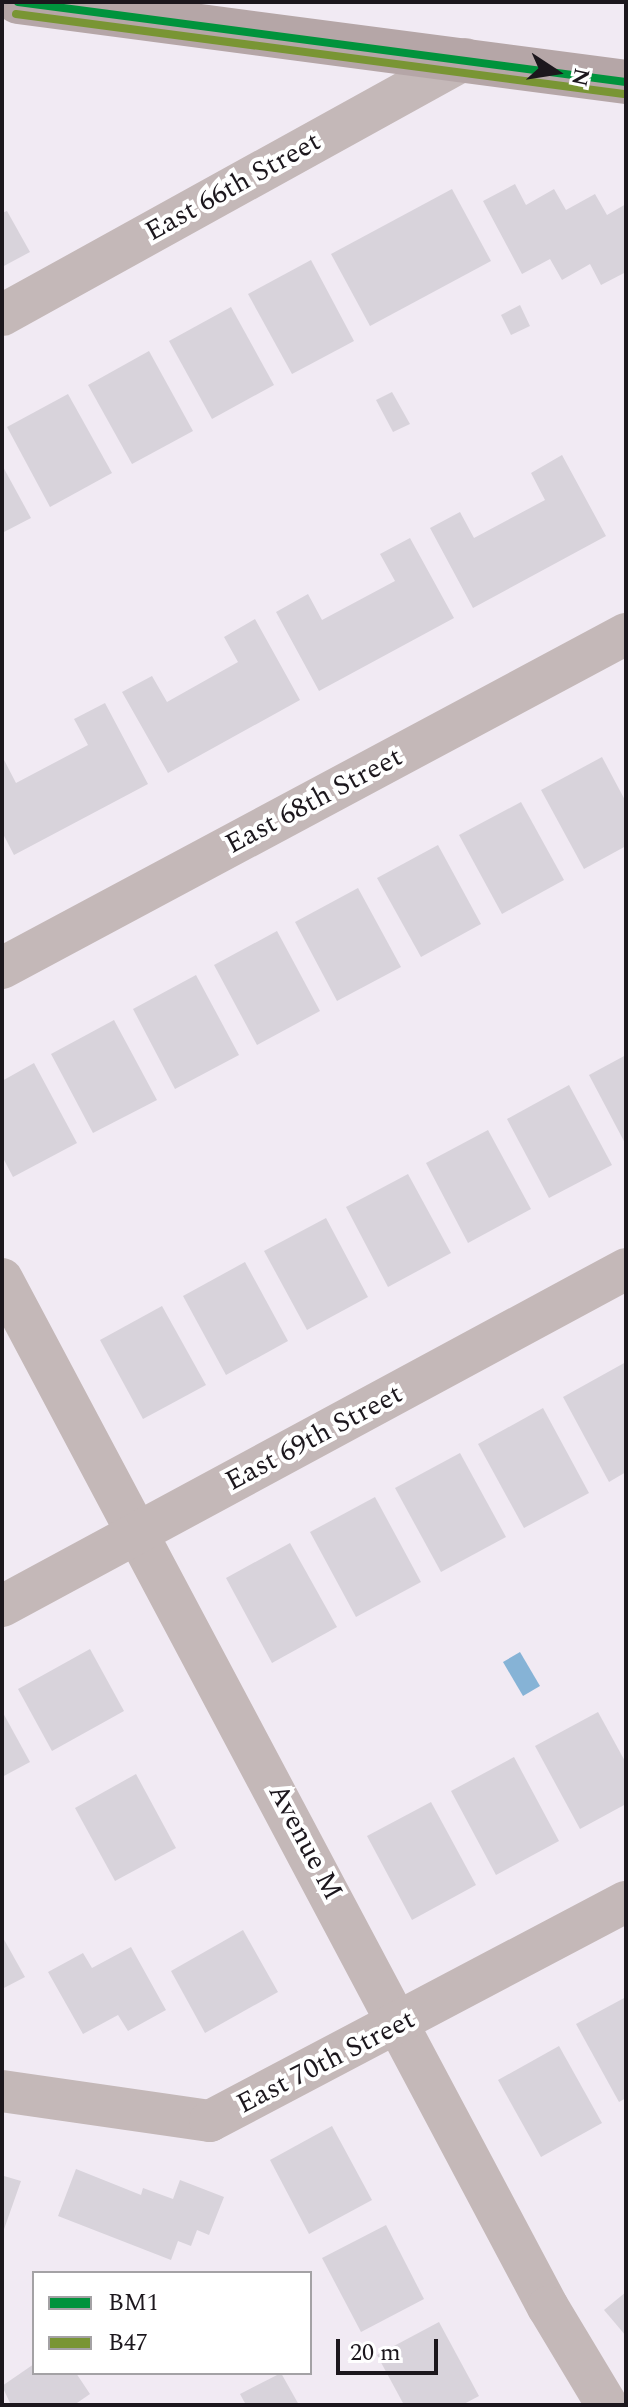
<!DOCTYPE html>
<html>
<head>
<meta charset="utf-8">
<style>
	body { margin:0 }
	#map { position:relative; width:628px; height:2407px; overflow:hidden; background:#f1eaf3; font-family:Spectral,serif }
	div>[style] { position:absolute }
	.water>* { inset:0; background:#86b3d6 }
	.building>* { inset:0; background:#d8d3db }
	.minor>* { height:42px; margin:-21px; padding:0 21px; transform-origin:21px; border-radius:21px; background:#c4b8b8 }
	.major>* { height:44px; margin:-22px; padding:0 22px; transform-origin:22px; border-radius:22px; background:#b5a6a7 }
	.bus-1>* { height:8px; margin:-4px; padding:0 4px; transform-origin:4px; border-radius:4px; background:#00933c }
	.bus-2>* { height:8px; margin:-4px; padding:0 4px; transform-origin:4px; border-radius:4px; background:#799534 }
	span { translate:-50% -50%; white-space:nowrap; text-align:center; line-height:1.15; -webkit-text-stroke:8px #fff; paint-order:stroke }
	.street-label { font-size:28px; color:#1c171d }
	.frame { position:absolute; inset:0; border:4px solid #1c171d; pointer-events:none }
	.legend { position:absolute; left:32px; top:2271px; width:280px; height:104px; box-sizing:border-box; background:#fff; border:2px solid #a4a2a5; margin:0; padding:10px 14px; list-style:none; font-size:24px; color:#1c171d }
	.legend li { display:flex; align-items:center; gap:16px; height:40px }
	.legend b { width:40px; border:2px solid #a4a2a5 }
	.north { position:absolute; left:516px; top:32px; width:80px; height:80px; -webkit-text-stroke:6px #fff; paint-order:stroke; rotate:102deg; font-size:22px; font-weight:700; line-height:32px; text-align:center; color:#1c171d }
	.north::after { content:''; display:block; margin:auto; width:28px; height:36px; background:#1c171d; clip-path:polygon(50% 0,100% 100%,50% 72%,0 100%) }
	.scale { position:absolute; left:336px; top:2339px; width:102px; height:36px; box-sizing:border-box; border:4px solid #1c171d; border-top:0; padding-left:10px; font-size:24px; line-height:28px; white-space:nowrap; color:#1c171d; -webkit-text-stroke:6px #fff; paint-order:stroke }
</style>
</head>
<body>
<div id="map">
	<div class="water">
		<i style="clip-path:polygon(520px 1652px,540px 1686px,523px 1696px,503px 1662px)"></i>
	</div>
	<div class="building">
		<i style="clip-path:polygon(515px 184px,526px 205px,554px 189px,566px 210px,595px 194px,607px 215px,626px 204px,626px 272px,601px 285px,590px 264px,562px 280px,550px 259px,522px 274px,483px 201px)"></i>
		<i style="clip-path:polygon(452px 189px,491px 261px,370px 326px,331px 254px)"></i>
		<i style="clip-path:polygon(7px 211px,30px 252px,2px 267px,2px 213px)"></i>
		<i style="clip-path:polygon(311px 260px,354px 341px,292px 374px,248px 294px)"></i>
		<i style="clip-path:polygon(520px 305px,530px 326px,511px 335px,501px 315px)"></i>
		<i style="clip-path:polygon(231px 307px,274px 385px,212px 419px,169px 341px)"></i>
		<i style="clip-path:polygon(149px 351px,193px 431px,132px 464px,88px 385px)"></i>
		<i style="clip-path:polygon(392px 392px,410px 424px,393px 432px,376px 400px)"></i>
		<i style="clip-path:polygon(68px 394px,112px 473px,50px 507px,7px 427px)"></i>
		<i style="clip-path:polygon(562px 455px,606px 536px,473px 608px,430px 528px,460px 512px,474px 538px,545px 500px,531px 473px)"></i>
		<i style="clip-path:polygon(2px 465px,31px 518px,2px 533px)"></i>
		<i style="clip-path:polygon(410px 538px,454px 618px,319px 691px,276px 612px,308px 594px,322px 620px,395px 581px,380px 554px)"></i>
		<i style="clip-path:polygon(255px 619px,300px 700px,168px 773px,122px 692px,152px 676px,167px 702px,238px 662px,224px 637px)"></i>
		<i style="clip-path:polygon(105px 703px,148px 784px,14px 855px,2px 832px,2px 756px,16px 783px,88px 745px,74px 719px)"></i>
		<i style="clip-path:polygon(602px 757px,626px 802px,626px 846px,584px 869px,541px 790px)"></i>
		<i style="clip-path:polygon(521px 802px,564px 880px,502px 914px,459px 835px)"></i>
		<i style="clip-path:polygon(438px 845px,481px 924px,421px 957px,377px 878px)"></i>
		<i style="clip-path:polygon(358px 888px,401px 967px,337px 1001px,295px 922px)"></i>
		<i style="clip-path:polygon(277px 931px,320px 1011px,257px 1045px,214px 965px)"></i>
		<i style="clip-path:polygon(196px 975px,239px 1055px,175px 1089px,133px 1009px)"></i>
		<i style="clip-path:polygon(114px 1020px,157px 1100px,93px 1133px,51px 1054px)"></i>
		<i style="clip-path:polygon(626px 1055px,626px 1145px,589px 1075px)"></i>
		<i style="clip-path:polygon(34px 1063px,77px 1143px,13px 1177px,2px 1156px,2px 1081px)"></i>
		<i style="clip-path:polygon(569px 1085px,612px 1165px,549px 1198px,507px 1119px)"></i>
		<i style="clip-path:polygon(488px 1130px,531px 1209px,468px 1243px,426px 1163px)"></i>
		<i style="clip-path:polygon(408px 1174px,451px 1253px,388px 1287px,346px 1207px)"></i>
		<i style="clip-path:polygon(326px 1218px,368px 1297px,307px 1330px,264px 1251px)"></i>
		<i style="clip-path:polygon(245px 1262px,288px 1341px,226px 1375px,183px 1296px)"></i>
		<i style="clip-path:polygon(162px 1306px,206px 1385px,143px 1419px,100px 1340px)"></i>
		<i style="clip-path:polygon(626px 1362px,626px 1472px,609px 1482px,563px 1397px)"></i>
		<i style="clip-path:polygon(543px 1408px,589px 1493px,524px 1528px,478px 1444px)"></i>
		<i style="clip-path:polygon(460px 1453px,506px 1537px,441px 1572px,395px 1488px)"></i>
		<i style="clip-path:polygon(375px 1497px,421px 1582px,356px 1617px,310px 1532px)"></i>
		<i style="clip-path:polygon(290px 1543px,337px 1627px,272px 1663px,226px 1578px)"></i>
		<i style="clip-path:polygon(90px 1649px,124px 1711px,52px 1751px,18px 1689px)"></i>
		<i style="clip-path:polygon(2px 1711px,30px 1762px,2px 1777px)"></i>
		<i style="clip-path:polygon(598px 1712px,626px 1763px,626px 1804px,580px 1829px,535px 1746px)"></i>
		<i style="clip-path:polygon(514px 1757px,559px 1841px,496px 1875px,451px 1791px)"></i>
		<i style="clip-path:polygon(136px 1774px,176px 1848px,115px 1881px,75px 1808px)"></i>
		<i style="clip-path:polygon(431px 1802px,476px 1885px,412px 1920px,367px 1836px)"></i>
		<i style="clip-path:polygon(243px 1930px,278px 1992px,205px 2033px,171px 1971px)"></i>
		<i style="clip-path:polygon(2px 1936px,25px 1977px,2px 1989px)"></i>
		<i style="clip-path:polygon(131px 1947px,166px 2010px,128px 2031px,118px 2015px,83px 2034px,48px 1972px,83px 1953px,92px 1968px)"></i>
		<i style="clip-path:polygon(626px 1997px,626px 2098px,619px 2102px,576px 2024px)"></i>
		<i style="clip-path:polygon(559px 2046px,602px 2123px,541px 2157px,498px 2080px)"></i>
		<i style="clip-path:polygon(332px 2126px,372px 2200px,309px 2234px,270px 2160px)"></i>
		<i style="clip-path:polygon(2px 2167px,4px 2176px,21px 2181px,2px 2235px)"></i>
		<i style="clip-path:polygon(76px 2169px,141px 2195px,143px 2188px,173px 2199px,180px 2180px,224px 2197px,209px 2235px,197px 2230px,191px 2246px,178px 2241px,171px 2260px,58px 2216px)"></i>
		<i style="clip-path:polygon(386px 2225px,424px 2299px,361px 2332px,322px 2258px)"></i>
		<i style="clip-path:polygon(626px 2292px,626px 2336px,604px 2310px)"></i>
		<i style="clip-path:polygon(439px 2322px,479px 2396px,462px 2405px,404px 2405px,377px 2355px)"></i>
		<i style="clip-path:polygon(34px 2364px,34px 2373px,76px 2373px,90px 2394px,74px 2405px,11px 2405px,2px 2386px)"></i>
		<i style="clip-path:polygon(281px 2373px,299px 2405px,246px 2405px,240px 2394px)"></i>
	</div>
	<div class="minor">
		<i style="left:2px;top:315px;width:529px;rotate:-28.94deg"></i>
		<i style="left:2px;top:968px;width:708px;rotate:-28.16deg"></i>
		<i style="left:2px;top:1279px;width:1164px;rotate:62.03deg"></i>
		<i style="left:548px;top:2307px;width:114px;rotate:59deg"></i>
		<i style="left:2px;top:1606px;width:709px;rotate:-28.37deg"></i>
		<i style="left:2px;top:2091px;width:210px;rotate:8.2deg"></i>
		<i style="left:210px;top:2121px;width:470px;rotate:-27.8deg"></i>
	</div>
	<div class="major">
		<i style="left:18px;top:2px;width:613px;rotate:7.5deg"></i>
	</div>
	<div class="bus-1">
		<i style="left:18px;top:2px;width:613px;rotate:7.5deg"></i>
	</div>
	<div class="bus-2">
		<i style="left:16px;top:14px;width:613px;rotate:7.5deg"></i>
	</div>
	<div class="street-label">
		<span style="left:233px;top:187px;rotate:-29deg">East 66th Street</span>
		<span style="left:314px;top:801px;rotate:-28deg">East 68th Street</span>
		<span style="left:314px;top:1438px;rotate:-28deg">East 69th Street</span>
		<span style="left:305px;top:1842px;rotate:62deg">Avenue M</span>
		<span style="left:326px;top:2062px;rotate:-27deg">East 70th Street</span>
	</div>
	<div class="frame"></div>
	<ul class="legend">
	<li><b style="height:10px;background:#00933c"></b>BM1</li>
	<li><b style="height:10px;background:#799534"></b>B47</li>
	</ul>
	<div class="north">N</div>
	<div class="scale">20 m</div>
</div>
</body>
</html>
